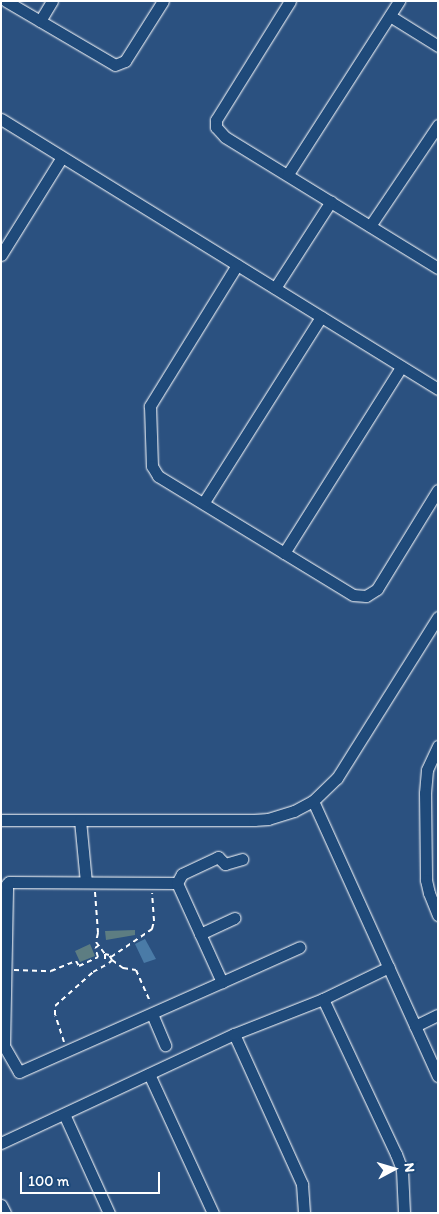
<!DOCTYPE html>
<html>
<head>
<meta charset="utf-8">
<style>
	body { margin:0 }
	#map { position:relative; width:439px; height:1214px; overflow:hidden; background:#2b5180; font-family:Itim,sans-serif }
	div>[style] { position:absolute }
	.green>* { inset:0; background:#5d7d82 }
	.water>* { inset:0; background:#4a7ba7 }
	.path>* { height:2px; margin-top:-1px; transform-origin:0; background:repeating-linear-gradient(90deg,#fff 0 5px,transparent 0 9px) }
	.roads { filter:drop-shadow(0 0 1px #fff) drop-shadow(0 0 1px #fff) }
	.minor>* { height:11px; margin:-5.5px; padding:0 5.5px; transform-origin:5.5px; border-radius:5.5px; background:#1f4a7a }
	span { translate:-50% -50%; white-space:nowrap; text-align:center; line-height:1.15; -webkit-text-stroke:5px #1f4a7a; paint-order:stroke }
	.frame { position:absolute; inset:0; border:2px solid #fff; pointer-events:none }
	.north { position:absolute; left:369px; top:1144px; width:50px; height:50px; -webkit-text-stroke:4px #1f4a7a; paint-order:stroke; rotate:84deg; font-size:14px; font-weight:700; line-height:20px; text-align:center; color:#fff }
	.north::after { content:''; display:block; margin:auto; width:18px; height:22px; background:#fff; clip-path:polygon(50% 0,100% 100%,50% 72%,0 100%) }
	.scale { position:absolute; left:20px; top:1172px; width:140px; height:22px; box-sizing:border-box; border:2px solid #fff; border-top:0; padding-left:6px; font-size:15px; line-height:18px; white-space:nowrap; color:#fff; -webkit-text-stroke:4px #1f4a7a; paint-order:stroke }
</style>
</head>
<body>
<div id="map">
	<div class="green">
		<i style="clip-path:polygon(135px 930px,135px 935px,106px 940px,105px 931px)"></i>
		<i style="clip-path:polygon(90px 944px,95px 956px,80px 962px,75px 951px)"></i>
	</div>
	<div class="water">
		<i style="clip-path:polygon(145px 939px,156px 959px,144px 963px,135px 944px)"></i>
	</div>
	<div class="path">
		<i style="left:95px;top:892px;width:41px;rotate:85.8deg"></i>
		<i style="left:98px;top:933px;width:9px;rotate:103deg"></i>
		<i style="left:96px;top:942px;width:15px;rotate:53deg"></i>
		<i style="left:111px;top:957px;width:50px;rotate:-34.3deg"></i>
		<i style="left:152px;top:929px;width:8px;rotate:-76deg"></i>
		<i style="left:154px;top:921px;width:28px;rotate:-94deg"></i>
		<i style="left:112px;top:960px;width:14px;rotate:36deg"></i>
		<i style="left:123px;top:968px;width:13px;rotate:9deg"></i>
		<i style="left:136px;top:970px;width:36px;rotate:66deg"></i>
		<i style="left:14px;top:970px;width:37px;rotate:2deg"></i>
		<i style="left:51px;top:971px;width:27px;rotate:-22deg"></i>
		<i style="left:76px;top:961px;width:6px;rotate:59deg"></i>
		<i style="left:79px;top:966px;width:21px;rotate:-25deg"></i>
		<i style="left:98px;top:957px;width:9px;rotate:-108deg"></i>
		<i style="left:95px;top:948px;width:4px;rotate:-34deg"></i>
		<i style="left:64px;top:1042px;width:28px;rotate:-108deg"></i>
		<i style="left:55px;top:1015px;width:9px;rotate:-90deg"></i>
		<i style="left:55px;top:1006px;width:51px;rotate:-41.8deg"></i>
		<i style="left:93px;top:972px;width:18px;rotate:-29deg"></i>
		<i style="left:109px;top:963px;width:4px;rotate:-45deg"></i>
		<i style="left:112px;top:960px;width:6px;rotate:-121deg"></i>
		<i style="left:109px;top:955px;width:4px;rotate:-166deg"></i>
		<i style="left:105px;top:954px;width:9px;rotate:90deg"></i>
	</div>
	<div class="roads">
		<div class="minor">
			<i style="left:6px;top:1px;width:126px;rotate:30.4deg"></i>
			<i style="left:115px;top:65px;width:11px;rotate:-22deg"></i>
			<i style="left:125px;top:61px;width:71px;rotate:-57.7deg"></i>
			<i style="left:290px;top:1px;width:140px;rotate:121.9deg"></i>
			<i style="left:216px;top:120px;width:7px;rotate:90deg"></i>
			<i style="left:216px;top:127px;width:13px;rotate:48deg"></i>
			<i style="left:225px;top:137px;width:250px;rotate:31.6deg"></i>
			<i style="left:390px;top:16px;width:57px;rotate:32deg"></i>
			<i style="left:40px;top:21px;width:23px;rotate:-59deg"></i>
			<i style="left:1px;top:119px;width:514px;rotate:31.71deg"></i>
			<i style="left:288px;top:174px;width:206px;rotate:-57.3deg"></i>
			<i style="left:370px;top:226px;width:122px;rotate:-56deg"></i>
			<i style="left:1px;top:255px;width:115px;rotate:-58.1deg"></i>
			<i style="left:237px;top:265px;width:166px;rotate:121.7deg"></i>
			<i style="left:150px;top:406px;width:60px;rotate:88.1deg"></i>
			<i style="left:152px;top:466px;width:12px;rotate:59deg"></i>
			<i style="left:158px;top:476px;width:228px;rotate:31.4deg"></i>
			<i style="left:353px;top:595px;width:13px;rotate:4deg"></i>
			<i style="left:366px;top:596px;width:13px;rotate:-32deg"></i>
			<i style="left:377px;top:589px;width:116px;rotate:-58.4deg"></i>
			<i style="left:275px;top:288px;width:103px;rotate:-57.2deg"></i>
			<i style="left:204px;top:502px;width:219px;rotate:-57.7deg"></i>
			<i style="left:284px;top:553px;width:220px;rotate:-57.8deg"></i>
			<i style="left:438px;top:746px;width:26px;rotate:115deg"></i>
			<i style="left:427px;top:770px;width:23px;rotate:95deg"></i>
			<i style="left:425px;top:793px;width:87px;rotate:89.3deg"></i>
			<i style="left:426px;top:880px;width:13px;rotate:77deg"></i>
			<i style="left:429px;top:893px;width:24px;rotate:68deg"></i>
			<i style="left:313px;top:801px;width:302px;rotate:65.6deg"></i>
			<i style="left:1px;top:820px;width:253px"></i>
			<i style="left:254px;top:820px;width:14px;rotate:-4deg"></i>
			<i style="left:268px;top:819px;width:27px;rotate:-17deg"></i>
			<i style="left:294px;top:811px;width:21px;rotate:-28deg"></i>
			<i style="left:313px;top:801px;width:33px;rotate:-44deg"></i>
			<i style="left:337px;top:778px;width:190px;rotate:-57.9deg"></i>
			<i style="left:80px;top:820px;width:62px;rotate:84.5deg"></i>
			<i style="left:9px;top:882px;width:168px;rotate:0.3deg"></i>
			<i style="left:177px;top:883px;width:109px;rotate:65.6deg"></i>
			<i style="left:222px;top:982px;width:222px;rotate:156.1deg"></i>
			<i style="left:19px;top:1072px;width:30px;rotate:-120deg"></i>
			<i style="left:4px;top:1046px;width:162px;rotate:-88.9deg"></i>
			<i style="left:7px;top:884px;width:3px;rotate:-45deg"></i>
			<i style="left:177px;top:883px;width:10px;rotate:-61deg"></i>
			<i style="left:182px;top:874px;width:40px;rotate:-25deg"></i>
			<i style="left:218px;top:857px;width:10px;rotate:45deg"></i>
			<i style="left:225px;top:864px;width:18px;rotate:-16deg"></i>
			<i style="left:200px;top:934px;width:38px;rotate:-25deg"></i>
			<i style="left:222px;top:982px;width:85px;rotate:-24.2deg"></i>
			<i style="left:323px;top:999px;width:171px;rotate:64.8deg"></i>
			<i style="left:396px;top:1154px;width:17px;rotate:69deg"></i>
			<i style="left:402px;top:1170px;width:43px;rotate:87.3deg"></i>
			<i style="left:152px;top:1014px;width:34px;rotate:67deg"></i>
			<i style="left:415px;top:1026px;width:25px;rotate:-26deg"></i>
			<i style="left:234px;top:1034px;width:165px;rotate:65.6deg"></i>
			<i style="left:302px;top:1184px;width:29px;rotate:86deg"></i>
			<i style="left:149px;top:1074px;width:153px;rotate:65.3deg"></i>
			<i style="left:64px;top:1114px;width:109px;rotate:65.6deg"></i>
			<i style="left:1px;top:1143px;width:257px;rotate:-25.1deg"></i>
			<i style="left:234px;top:1034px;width:96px;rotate:-21.5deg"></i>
			<i style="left:323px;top:999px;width:73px;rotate:-25.9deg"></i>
			<i style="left:1px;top:1205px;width:9px;rotate:63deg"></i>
		</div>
	</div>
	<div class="frame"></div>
	<div class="north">N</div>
	<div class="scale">100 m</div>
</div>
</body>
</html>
